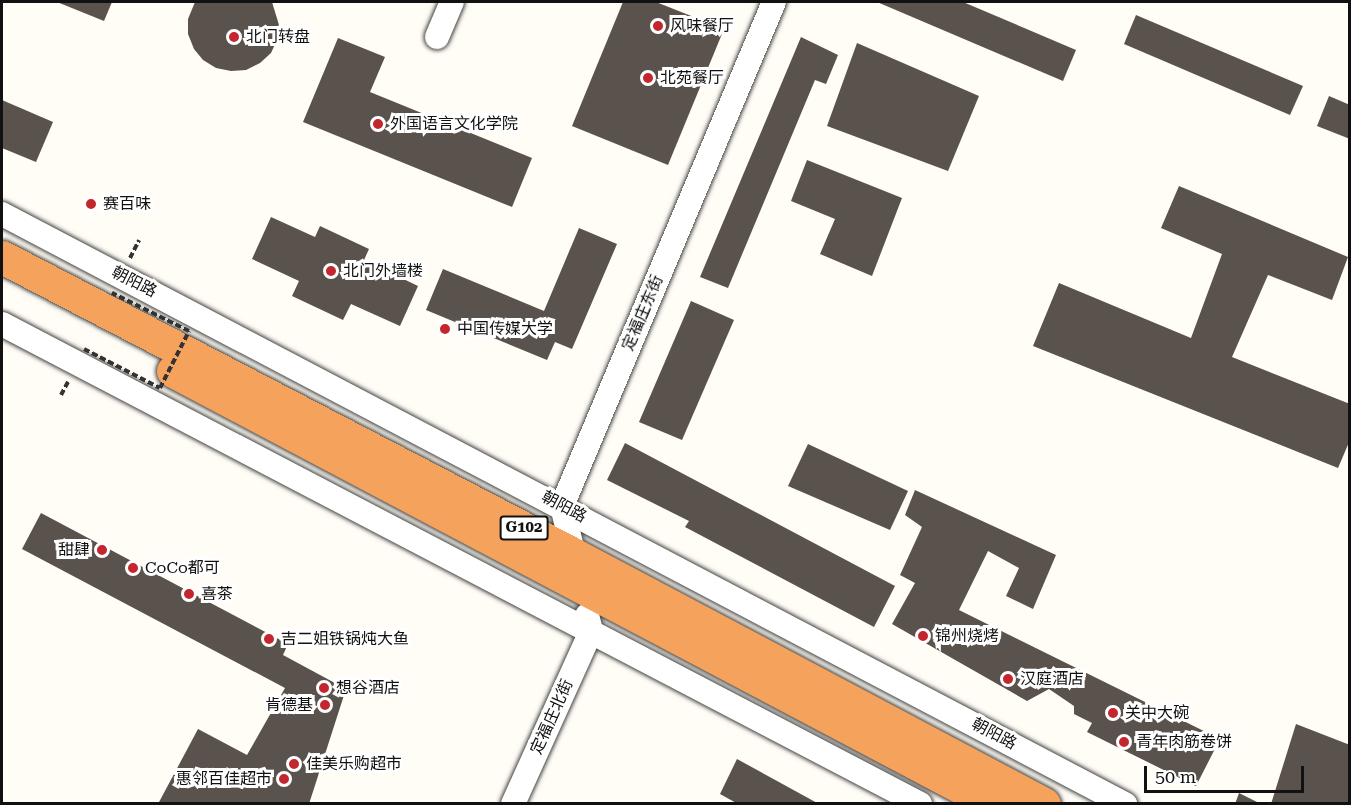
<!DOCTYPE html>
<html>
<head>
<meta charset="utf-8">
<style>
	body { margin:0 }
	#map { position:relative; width:1351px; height:805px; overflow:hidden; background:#fffdf5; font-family:"Roboto Serif","Noto Sans SC",serif }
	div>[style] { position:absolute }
	.building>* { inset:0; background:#5a524d }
	.path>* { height:4px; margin-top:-2px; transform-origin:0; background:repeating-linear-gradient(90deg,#333 0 6px,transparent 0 9px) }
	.roads { filter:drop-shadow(0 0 2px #444) drop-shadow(0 0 2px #444) }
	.minor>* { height:24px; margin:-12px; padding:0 12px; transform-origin:12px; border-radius:12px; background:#fff }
	.highway>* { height:33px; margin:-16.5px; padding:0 16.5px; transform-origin:16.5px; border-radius:16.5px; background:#f5a25d }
	.path-bridge>* { height:4px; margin-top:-2px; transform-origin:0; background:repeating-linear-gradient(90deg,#333 0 6px,transparent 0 9px) }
	.dots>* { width:16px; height:16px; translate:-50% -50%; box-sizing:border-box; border:3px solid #fff; border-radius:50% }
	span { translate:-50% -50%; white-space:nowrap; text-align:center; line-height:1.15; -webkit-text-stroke:6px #fff; paint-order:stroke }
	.shield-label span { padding:2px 4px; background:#fff; border:2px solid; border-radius:4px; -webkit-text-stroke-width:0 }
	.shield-label { font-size:15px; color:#111; font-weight:700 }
	.poi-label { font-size:16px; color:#111 }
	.left { translate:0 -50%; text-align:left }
	.right { translate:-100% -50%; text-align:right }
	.street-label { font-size:16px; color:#111 }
	.frame { position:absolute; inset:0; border:3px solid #111; pointer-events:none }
	.scale { position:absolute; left:1144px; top:766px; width:160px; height:27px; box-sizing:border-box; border:3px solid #111; border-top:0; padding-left:8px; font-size:18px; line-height:21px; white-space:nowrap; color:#111; -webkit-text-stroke:4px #fff; paint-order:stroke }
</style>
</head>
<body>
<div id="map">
	<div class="building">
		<i style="clip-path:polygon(57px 2px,112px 2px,104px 21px)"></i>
		<i style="clip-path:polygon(195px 2px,272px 2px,279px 25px,277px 40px,271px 53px,260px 63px,246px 70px,231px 71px,216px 68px,203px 60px,194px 49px,188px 34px,188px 19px)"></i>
		<i style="clip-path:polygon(623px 2px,656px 2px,724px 29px,668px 165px,572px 126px)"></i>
		<i style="clip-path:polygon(877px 2px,963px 2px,1076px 50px,1063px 81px)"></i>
		<i style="clip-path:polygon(1136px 15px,1303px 86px,1290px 115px,1124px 44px)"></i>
		<i style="clip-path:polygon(801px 37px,838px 55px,826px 84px,815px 80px,728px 288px,700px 277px)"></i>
		<i style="clip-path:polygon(338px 38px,385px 57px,370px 92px,532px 158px,512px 207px,303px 122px)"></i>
		<i style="clip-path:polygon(857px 43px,979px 96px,948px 171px,827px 126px)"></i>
		<i style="clip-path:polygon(1329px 96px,1350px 105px,1350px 139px,1317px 126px)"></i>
		<i style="clip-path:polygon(2px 100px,53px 122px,36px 162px,2px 148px)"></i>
		<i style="clip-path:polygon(807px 160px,902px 198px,872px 276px,820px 254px,835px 219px,791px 201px)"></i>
		<i style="clip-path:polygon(1179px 186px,1348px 257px,1332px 300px,1268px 275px,1232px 357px,1350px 404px,1350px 440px,1338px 468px,1033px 346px,1059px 283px,1191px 338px,1222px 254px,1161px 228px)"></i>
		<i style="clip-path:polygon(271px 217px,315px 237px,320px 226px,369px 249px,364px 260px,418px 286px,400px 326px,351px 304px,343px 320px,292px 296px,299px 281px,252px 259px)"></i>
		<i style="clip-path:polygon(579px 228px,617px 244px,572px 349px,555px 342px,547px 360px,426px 310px,443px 269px,544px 311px)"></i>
		<i style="clip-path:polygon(691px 301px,734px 320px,682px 440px,639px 422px)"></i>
		<i style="clip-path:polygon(625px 443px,895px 586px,874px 627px,685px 527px,689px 521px,607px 480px)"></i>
		<i style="clip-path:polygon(808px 444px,908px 491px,890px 530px,788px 486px)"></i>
		<i style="clip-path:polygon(915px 490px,1056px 555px,1033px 609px,1006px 596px,1019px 568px,988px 551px,959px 610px,1220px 739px,1196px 786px,1087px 732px,1092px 723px,1074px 714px,1074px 706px,1049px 689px,1027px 701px,892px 624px,915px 583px,900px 575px,922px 527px,905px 515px)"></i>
		<i style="clip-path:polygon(41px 513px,288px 644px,283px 655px,346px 689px,309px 804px,158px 804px,198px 729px,247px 755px,285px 688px,22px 549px)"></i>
		<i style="clip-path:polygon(1296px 724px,1350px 745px,1350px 804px,1271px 804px)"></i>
		<i style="clip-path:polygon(737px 759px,819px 804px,738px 804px,720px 794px)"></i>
		<i style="clip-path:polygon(1239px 793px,1261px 804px,1235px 804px)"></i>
	</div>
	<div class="path">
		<i style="left:130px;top:258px;width:20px;rotate:-63deg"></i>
		<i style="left:61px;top:395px;width:15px;rotate:-62deg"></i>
	</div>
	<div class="roads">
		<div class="minor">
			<i style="left:437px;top:37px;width:38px;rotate:-67deg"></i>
			<i style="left:2px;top:214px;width:1269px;rotate:27.72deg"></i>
			<i style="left:2px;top:324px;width:1036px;rotate:27.6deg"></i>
			<i style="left:576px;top:564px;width:60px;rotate:-103.6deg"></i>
			<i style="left:562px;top:506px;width:547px;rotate:-67.19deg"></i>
			<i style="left:513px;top:804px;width:190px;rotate:-65.7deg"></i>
			<i style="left:591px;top:631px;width:16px;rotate:-104deg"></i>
		</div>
		<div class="highway">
			<i style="left:2px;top:257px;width:644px;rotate:27.48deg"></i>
			<i style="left:573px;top:554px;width:533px;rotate:27.96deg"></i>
			<i style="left:173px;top:371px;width:927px;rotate:27.84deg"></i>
		</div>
	</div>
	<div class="path-bridge">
		<i style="left:84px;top:349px;width:85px;rotate:27.2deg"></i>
		<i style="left:160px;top:388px;width:64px;rotate:-63deg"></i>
		<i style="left:189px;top:331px;width:86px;rotate:-153.7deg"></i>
	</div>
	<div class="dots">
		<i style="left:658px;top:26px;background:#c4262e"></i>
		<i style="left:234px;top:37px;background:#c4262e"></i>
		<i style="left:648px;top:78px;background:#c4262e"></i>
		<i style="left:378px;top:124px;background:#c4262e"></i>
		<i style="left:91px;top:204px;background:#c4262e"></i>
		<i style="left:331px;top:271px;background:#c4262e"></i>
		<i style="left:445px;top:329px;background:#c4262e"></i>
		<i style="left:102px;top:550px;background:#c4262e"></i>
		<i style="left:133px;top:568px;background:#c4262e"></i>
		<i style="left:189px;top:594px;background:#c4262e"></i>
		<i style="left:923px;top:636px;background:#c4262e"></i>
		<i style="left:269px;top:639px;background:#c4262e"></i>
		<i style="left:1008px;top:679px;background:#c4262e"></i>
		<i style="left:324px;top:688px;background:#c4262e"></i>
		<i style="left:325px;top:705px;background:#c4262e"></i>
		<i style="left:1113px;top:713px;background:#c4262e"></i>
		<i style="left:1124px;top:742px;background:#c4262e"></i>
		<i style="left:294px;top:764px;background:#c4262e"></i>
		<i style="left:284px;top:779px;background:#c4262e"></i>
	</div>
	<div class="shield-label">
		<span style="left:524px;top:528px">G102</span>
	</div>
	<div class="poi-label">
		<span class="left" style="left:670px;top:26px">风味餐厅</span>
		<span class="left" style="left:246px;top:37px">北门转盘</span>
		<span class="left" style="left:660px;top:78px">北苑餐厅</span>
		<span class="left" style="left:390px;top:124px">外国语言文化学院</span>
		<span class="left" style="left:103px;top:204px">赛百味</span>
		<span class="left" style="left:343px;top:271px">北门外墙楼</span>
		<span class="left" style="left:457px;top:329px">中国传媒大学</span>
		<span class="right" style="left:90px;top:550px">甜肆</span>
		<span class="left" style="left:145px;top:568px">CoCo都可</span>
		<span class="left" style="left:201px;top:594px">喜茶</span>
		<span class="left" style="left:935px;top:636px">锦州烧烤</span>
		<span class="left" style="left:281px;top:639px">吉二姐铁锅炖大鱼</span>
		<span class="left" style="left:1020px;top:679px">汉庭酒店</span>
		<span class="left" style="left:336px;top:688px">想谷酒店</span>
		<span class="right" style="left:313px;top:705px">肯德基</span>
		<span class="left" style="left:1125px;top:713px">关中大碗</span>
		<span class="left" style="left:1136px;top:742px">青年肉筋卷饼</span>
		<span class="left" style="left:306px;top:764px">佳美乐购超市</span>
		<span class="right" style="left:272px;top:779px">惠邻百佳超市</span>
	</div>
	<div class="street-label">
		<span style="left:134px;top:282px;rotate:27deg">朝阳路</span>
		<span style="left:643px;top:313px;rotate:-67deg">定福庄东街</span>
		<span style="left:564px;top:507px;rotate:28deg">朝阳路</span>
		<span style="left:552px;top:717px;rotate:-66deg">定福庄北街</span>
		<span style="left:994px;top:734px;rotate:28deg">朝阳路</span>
	</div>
	<div class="frame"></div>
	<div class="scale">50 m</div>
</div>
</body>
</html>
